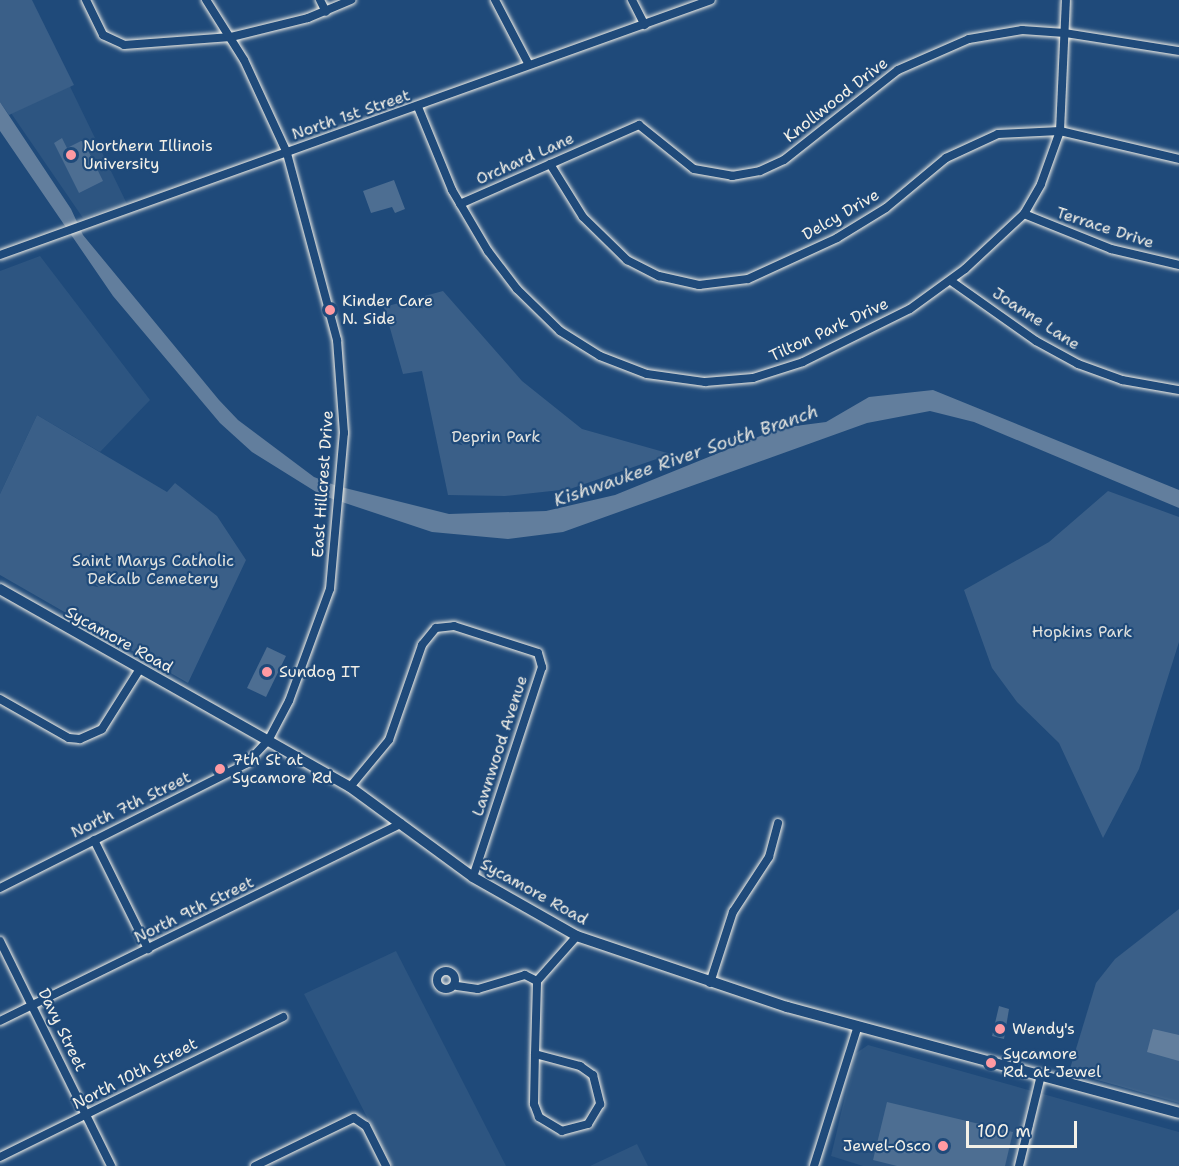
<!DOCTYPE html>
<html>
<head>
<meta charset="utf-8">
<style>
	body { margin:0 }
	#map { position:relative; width:1179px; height:1166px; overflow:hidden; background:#1f4a7a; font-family:"Shantell Sans",sans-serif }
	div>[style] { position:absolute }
	.built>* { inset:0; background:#2d5581 }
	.green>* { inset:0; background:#3a5f88 }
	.water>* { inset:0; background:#627e9d }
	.building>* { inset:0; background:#4d6e92 }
	.roads { filter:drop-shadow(0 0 2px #f4f1e8) drop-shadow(0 0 2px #f4f1e8) }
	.minor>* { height:8px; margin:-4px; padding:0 4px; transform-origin:4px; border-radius:4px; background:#1f4a7a }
	.minor>.ring { margin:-4px; padding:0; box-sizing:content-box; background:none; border:8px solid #1f4a7a; border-radius:50% }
	.major>* { height:10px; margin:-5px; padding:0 5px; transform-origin:5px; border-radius:5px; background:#1f4a7a }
	.dots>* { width:16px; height:16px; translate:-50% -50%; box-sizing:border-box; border:3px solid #1f4a7a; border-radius:50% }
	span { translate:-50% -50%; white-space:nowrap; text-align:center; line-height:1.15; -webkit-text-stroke:4.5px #1f4a7a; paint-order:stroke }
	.street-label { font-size:16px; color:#f4f1e8 }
	.poi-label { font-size:16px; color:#f4f1e8 }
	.left { translate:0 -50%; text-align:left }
	.right { translate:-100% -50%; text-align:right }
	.park-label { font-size:16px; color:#e1e2de }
	.water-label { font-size:18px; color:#dee0dd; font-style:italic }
	.scale { position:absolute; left:966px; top:1121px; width:111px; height:27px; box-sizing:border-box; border:3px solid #f4f1e8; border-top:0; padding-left:8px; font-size:18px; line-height:21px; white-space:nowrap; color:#f4f1e8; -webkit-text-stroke:4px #1f4a7a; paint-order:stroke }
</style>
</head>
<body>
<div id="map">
	<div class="built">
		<i style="clip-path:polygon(0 0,28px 0,127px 204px,83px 218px,0 97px)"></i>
		<i style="clip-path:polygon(40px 256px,150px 400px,100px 452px,37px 415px,0 494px,0 271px)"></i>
		<i style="clip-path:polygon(396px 951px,506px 1166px,392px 1166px,304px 994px)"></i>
		<i style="clip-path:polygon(868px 1045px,1179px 1132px,1179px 1166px,863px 1166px,831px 1156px,855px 1054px)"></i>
		<i style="clip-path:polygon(637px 1144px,648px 1166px,590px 1166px)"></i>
	</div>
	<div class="green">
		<i style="clip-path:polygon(0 0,32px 0,74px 85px,9px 115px,0 102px)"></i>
		<i style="clip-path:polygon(443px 291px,522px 381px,582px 429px,671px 454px,570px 489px,505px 496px,448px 495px,422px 371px,403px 374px,384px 307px)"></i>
		<i style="clip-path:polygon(37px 415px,167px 492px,175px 483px,217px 516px,246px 560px,188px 683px,0 575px,0 494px)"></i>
		<i style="clip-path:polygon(1108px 491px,1179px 517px,1179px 642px,1139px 769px,1103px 838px,1059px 743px,1017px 702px,992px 668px,964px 590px,1049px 542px)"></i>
		<i style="clip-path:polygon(1179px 909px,1179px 1103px,1069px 1072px,1096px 983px,1115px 959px)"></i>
	</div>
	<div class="water">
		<i style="clip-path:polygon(0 102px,71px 209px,83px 235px,219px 400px,238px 420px,314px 477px,337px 486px,449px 514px,546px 511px,615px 495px,780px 428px,826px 422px,869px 397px,933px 390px,1179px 490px,1179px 508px,974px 422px,930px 411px,867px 423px,563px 532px,508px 539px,432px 532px,321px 495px,252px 452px,220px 423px,113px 296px,0 131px)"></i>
		<i style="clip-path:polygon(1153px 1029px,1179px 1035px,1179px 1061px,1147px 1052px)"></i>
	</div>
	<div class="building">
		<i style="clip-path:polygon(62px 138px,67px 148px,83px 140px,103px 181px,79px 193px,54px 143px)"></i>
		<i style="clip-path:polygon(394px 180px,405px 209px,395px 213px,392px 207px,371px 213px,363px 191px)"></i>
		<i style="clip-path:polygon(267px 647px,286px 656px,266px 697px,247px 688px)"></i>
		<i style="clip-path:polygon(999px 1006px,1009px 1009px,1004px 1039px,992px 1036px)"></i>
		<i style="clip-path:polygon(887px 1102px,1013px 1132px,1005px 1166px,897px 1166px,873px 1160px)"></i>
	</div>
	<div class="roads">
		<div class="minor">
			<i style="left:86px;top:0;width:39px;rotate:64deg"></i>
			<i style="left:103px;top:35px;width:23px;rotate:25deg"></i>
			<i style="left:124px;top:45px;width:107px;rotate:-4.3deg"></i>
			<i style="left:231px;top:37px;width:79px;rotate:-13.9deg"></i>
			<i style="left:308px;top:18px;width:47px;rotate:-22.7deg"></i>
			<i style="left:320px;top:0;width:13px;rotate:63deg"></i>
			<i style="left:495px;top:0;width:73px;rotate:62.4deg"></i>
			<i style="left:632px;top:0;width:28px;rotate:63deg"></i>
			<i style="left:418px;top:107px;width:90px;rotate:67.7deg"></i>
			<i style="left:452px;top:190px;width:71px;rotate:59.5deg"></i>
			<i style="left:488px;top:251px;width:48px;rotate:52.7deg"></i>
			<i style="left:517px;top:289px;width:60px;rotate:44.3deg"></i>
			<i style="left:560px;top:331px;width:47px;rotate:32deg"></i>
			<i style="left:600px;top:356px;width:50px;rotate:21deg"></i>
			<i style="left:647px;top:374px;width:59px;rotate:7.9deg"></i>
			<i style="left:705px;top:382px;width:48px;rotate:-4.8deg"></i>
			<i style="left:753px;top:378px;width:52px;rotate:-17.7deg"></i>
			<i style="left:803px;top:362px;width:119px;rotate:-26.4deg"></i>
			<i style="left:910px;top:309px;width:68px;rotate:-36deg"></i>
			<i style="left:965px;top:269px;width:81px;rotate:-43deg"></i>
			<i style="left:1024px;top:214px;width:34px;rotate:-60deg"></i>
			<i style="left:1041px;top:184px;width:56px;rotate:-70.3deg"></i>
			<i style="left:1060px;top:131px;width:131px;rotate:-87.4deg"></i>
			<i style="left:550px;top:164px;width:62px;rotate:58.1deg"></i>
			<i style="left:583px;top:217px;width:62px;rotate:44.3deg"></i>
			<i style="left:627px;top:260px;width:36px;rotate:27deg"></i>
			<i style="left:659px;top:276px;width:41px;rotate:12.7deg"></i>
			<i style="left:699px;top:285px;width:49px;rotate:-7deg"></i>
			<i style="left:748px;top:279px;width:98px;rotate:-24.7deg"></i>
			<i style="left:837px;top:238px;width:57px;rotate:-31.5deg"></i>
			<i style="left:886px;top:208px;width:78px;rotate:-39.8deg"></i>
			<i style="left:946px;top:158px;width:57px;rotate:-24.8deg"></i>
			<i style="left:998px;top:134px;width:62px;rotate:-2.8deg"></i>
			<i style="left:1060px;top:131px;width:122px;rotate:13.2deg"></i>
			<i style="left:460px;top:204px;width:196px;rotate:-23.8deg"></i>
			<i style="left:639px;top:125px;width:70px;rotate:38.7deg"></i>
			<i style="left:694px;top:169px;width:39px;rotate:10deg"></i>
			<i style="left:732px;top:176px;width:28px;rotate:-10deg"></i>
			<i style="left:760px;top:171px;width:26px;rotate:-25deg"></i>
			<i style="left:784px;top:160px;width:145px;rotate:-38.3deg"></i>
			<i style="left:898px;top:70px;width:77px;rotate:-23.6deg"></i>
			<i style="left:969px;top:39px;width:54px;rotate:-9.6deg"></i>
			<i style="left:1022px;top:30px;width:43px;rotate:4deg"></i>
			<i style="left:1065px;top:33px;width:115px;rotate:9deg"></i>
			<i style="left:1024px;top:214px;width:94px;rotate:21.9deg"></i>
			<i style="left:1111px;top:249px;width:70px;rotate:13.2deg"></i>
			<i style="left:0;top:255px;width:755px;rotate:-19.73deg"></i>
			<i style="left:951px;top:281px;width:104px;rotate:35.2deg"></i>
			<i style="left:1036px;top:341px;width:48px;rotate:28.7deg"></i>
			<i style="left:1078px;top:364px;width:47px;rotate:20deg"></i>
			<i style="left:1122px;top:380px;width:58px;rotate:10deg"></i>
			<i style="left:0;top:699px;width:79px;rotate:29.5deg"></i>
			<i style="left:69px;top:738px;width:11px;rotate:5deg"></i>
			<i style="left:80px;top:739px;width:24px;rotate:-24deg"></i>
			<i style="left:102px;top:729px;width:71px;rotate:-57.7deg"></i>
			<i style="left:350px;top:787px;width:61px;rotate:-50.3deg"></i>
			<i style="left:389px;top:740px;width:101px;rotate:-70.8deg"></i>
			<i style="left:422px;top:645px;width:22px;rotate:-51deg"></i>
			<i style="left:436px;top:628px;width:18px;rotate:-6deg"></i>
			<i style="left:454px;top:626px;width:88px;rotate:17.8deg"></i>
			<i style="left:538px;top:653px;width:15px;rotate:74deg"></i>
			<i style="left:542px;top:667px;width:221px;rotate:108.2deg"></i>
			<i style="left:94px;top:840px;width:122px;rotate:63.6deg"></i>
			<i style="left:0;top:888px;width:277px;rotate:-26.8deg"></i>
			<i style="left:247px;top:763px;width:33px;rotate:-47deg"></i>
			<i style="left:269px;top:739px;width:43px;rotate:-62.2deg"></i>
			<i style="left:289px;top:701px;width:119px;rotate:-69.9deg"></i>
			<i style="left:330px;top:589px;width:157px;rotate:-84.9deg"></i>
			<i style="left:344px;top:433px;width:93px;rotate:-94.3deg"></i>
			<i style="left:337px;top:340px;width:194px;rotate:-105deg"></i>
			<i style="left:287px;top:153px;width:102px;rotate:-114.8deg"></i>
			<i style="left:244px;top:60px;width:71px;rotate:-122.3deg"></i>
			<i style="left:0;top:941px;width:251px;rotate:63.7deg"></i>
			<i class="ring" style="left:437px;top:971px;width:10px;height:10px"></i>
			<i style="left:537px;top:981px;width:60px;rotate:-48.4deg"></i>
			<i style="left:710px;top:983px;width:75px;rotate:-72.1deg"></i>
			<i style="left:733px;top:912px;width:66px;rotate:-56.8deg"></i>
			<i style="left:769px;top:857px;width:35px;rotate:-75deg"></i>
			<i style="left:457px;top:986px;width:21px;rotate:8deg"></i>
			<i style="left:478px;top:989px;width:49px;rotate:-16.6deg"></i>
			<i style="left:525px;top:975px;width:13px;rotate:27deg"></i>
			<i style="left:0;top:1021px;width:447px;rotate:-26.2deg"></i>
			<i style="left:535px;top:1054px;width:47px;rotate:14.9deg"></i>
			<i style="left:580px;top:1066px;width:16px;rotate:35deg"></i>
			<i style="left:593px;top:1075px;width:30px;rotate:76deg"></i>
			<i style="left:600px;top:1104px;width:23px;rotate:121deg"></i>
			<i style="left:588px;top:1124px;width:27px;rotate:165deg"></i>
			<i style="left:562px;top:1131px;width:27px;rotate:-149deg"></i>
			<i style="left:539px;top:1117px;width:14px;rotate:-111deg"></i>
			<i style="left:534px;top:1104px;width:50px;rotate:-88.9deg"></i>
			<i style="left:535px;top:1054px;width:73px;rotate:-88.4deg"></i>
			<i style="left:0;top:1157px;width:316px;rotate:-26.3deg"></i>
			<i style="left:255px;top:1166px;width:110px;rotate:-25.9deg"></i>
			<i style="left:354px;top:1118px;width:14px;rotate:34deg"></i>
			<i style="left:366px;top:1126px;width:45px;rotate:63.4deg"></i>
			<i style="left:814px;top:1166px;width:147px;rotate:-72.6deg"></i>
			<i style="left:1019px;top:1166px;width:94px;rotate:-76.4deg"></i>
		</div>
		<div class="major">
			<i style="left:0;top:589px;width:402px;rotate:29.5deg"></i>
			<i style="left:350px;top:787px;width:152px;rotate:36.2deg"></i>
			<i style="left:473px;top:877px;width:120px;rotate:29.6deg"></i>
			<i style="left:577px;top:936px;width:222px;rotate:18.7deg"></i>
			<i style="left:787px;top:1007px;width:406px;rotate:15.1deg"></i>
		</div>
	</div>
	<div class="dots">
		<i style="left:71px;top:155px;background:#ff9aa2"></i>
		<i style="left:330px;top:310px;background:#ff9aa2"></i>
		<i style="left:267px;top:672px;background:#ff9aa2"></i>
		<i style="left:220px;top:769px;background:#ff9aa2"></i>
		<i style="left:1000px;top:1029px;background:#ff9aa2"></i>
		<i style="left:991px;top:1063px;background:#ff9aa2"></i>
		<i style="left:943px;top:1146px;background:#ff9aa2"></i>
	</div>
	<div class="street-label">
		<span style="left:836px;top:100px;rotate:-38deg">Knollwood Drive</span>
		<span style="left:351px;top:115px;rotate:-19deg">North 1st Street</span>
		<span style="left:525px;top:159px;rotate:-24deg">Orchard Lane</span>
		<span style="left:841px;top:215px;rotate:-30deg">Delcy Drive</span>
		<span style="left:1105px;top:228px;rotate:18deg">Terrace Drive</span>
		<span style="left:1036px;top:319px;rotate:33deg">Joanne Lane</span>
		<span style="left:829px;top:330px;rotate:-25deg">Tilton Park Drive</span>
		<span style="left:323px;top:484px;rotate:-86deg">East Hillcrest Drive</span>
		<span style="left:119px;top:640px;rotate:29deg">Sycamore Road</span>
		<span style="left:500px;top:746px;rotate:-72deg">Lawnwood Avenue</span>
		<span style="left:131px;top:805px;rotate:-26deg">North 7th Street</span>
		<span style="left:534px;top:892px;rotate:29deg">Sycamore Road</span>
		<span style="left:194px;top:910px;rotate:-26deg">North 9th Street</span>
		<span style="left:62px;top:1030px;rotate:64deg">Davy Street</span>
		<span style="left:135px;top:1074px;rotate:-27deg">North 10th Street</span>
	</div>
	<div class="poi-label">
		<span class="left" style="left:83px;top:155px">Northern Illinois<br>University</span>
		<span class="left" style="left:342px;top:310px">Kinder Care<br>N. Side</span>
		<span class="left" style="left:279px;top:672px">Sundog IT</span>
		<span class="left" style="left:232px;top:769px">7th St at<br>Sycamore Rd</span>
		<span class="left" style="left:1012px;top:1029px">Wendy's</span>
		<span class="left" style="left:1003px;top:1063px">Sycamore<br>Rd. at Jewel</span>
		<span class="right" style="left:931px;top:1146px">Jewel-Osco</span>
	</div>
	<div class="park-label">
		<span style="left:496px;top:437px">Deprin Park</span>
		<span style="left:153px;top:570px">Saint Marys Catholic<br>DeKalb Cemetery</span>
		<span style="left:1082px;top:632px">Hopkins Park</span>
	</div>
	<div class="water-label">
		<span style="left:686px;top:456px;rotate:-19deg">Kishwaukee River South Branch</span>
	</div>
	<div class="scale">100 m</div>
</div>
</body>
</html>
